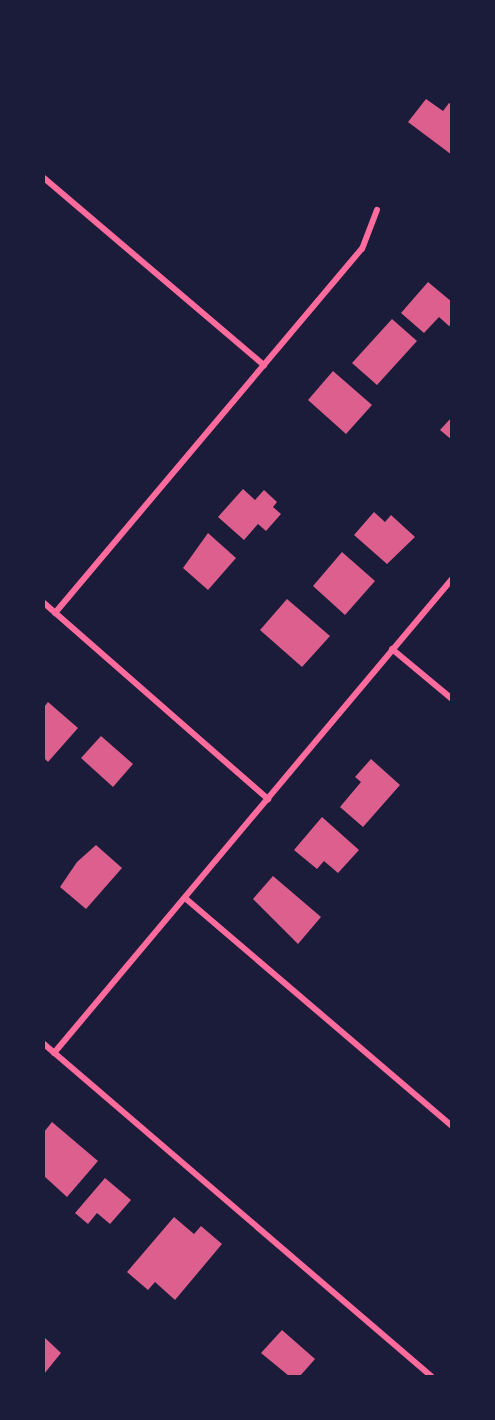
<!DOCTYPE html>
<html>
<head>
<meta charset="utf-8">
<style>
	body { margin:0 }
	#map { position:relative; width:495px; height:1420px; overflow:hidden; background:#1b1b3a; font-family:Lora,serif }
	div>[style] { position:absolute }
	.building>* { inset:0; background:#dd5f8e }
	.minor>* { height:6px; margin:-3px; padding:0 3px; transform-origin:3px; border-radius:3px; background:#ff6b9d }
	span { translate:-50% -50%; white-space:nowrap; text-align:center; line-height:1.15; -webkit-text-stroke:5px #1b1b3a; paint-order:stroke }
	.frame { position:absolute; inset:0; border:45px solid #1b1b3a; pointer-events:none }
</style>
</head>
<body>
<div id="map">
	<div class="building">
		<i style="clip-path:polygon(426px 99px,443px 111px,449px 103px,452px 105px,452px 155px,408px 122px)"></i>
		<i style="clip-path:polygon(428px 282px,452px 302px,452px 324px,449px 326px,439px 317px,424px 333px,401px 313px)"></i>
		<i style="clip-path:polygon(392px 319px,417px 341px,377px 385px,352px 363px)"></i>
		<i style="clip-path:polygon(333px 371px,372px 405px,346px 434px,308px 400px)"></i>
		<i style="clip-path:polygon(452px 417px,452px 440px,440px 430px)"></i>
		<i style="clip-path:polygon(243px 489px,255px 500px,264px 490px,277px 502px,273px 507px,281px 514px,266px 531px,258px 524px,244px 540px,218px 517px)"></i>
		<i style="clip-path:polygon(374px 512px,385px 522px,391px 515px,415px 537px,387px 564px,354px 535px)"></i>
		<i style="clip-path:polygon(208px 533px,236px 558px,208px 590px,183px 568px)"></i>
		<i style="clip-path:polygon(342px 552px,375px 581px,345px 615px,313px 586px)"></i>
		<i style="clip-path:polygon(287px 599px,330px 636px,302px 667px,260px 630px)"></i>
		<i style="clip-path:polygon(48px 702px,78px 728px,48px 762px,44px 758px,44px 707px)"></i>
		<i style="clip-path:polygon(101px 736px,133px 764px,113px 787px,81px 758px)"></i>
		<i style="clip-path:polygon(371px 759px,400px 785px,363px 827px,340px 807px,361px 782px,355px 777px)"></i>
		<i style="clip-path:polygon(322px 817px,359px 850px,338px 873px,324px 861px,317px 869px,294px 850px)"></i>
		<i style="clip-path:polygon(96px 845px,122px 868px,86px 909px,60px 887px,77px 862px)"></i>
		<i style="clip-path:polygon(273px 876px,321px 917px,298px 944px,253px 899px)"></i>
		<i style="clip-path:polygon(52px 1122px,98px 1161px,67px 1197px,44px 1176px,44px 1132px)"></i>
		<i style="clip-path:polygon(105px 1178px,131px 1200px,110px 1224px,97px 1213px,88px 1224px,75px 1213px)"></i>
		<i style="clip-path:polygon(174px 1217px,194px 1234px,201px 1226px,222px 1244px,175px 1300px,155px 1282px,148px 1290px,127px 1272px)"></i>
		<i style="clip-path:polygon(282px 1330px,315px 1359px,300px 1376px,289px 1376px,261px 1353px)"></i>
		<i style="clip-path:polygon(44px 1337px,61px 1353px,44px 1374px)"></i>
	</div>
	<div class="minor">
		<i style="left:44px;top:178px;width:289px;rotate:40.4deg"></i>
		<i style="left:44px;top:603px;width:298px;rotate:41.2deg"></i>
		<i style="left:55px;top:613px;width:476px;rotate:-49.9deg"></i>
		<i style="left:362px;top:249px;width:42px;rotate:-69deg"></i>
		<i style="left:392px;top:649px;width:78px;rotate:39.8deg"></i>
		<i style="left:185px;top:898px;width:351px;rotate:40.5deg"></i>
		<i style="left:44px;top:1044px;width:510px;rotate:40.63deg"></i>
		<i style="left:54px;top:1053px;width:619px;rotate:-49.98deg"></i>
	</div>
	<div class="frame"></div>
</div>
</body>
</html>
